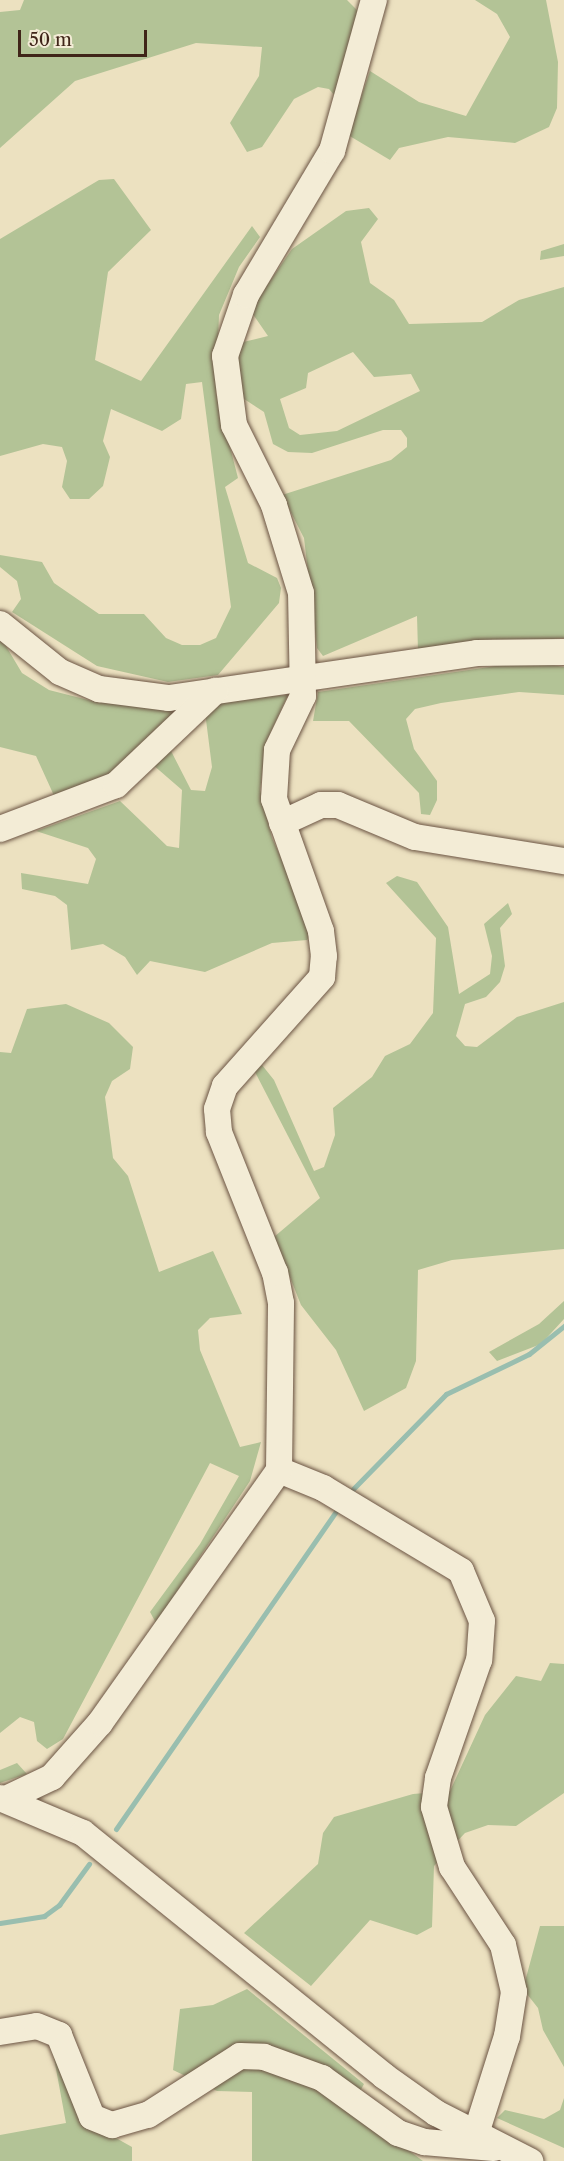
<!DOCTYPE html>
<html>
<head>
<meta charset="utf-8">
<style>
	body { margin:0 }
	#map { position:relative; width:564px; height:2161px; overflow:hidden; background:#ece1c0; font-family:"Libre Caslon Text",serif }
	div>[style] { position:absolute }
	.green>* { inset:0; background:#b3c396 }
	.stream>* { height:5px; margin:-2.5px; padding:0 2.5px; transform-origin:2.5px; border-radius:2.5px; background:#99beaf }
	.roads { filter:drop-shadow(0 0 2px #6b5443) drop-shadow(0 0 2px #6b5443) }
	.minor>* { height:26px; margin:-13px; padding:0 13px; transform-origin:13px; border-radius:13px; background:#f3ecd6 }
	span { translate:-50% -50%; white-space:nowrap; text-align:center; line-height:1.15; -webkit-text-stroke:6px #f3ecd6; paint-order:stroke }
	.scale { position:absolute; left:18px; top:30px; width:129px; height:27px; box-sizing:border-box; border:3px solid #402519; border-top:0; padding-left:8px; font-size:18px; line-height:21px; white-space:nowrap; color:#402519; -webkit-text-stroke:4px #f3ecd6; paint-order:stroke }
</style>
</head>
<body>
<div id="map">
	<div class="green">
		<i style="clip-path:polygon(24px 0,347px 0,358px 11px,336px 97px,329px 89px,318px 87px,294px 99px,262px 147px,247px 152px,230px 123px,259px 76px,262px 47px,196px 43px,75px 81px,0 148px,0 12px,20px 10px)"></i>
		<i style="clip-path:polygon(475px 0,546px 0,558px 62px,557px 108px,549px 127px,515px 143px,448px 137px,399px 148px,390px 160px,348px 135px,370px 71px,419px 102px,466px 116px,510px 37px,497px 14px)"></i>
		<i style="clip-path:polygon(114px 179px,151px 230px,108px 272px,95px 360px,141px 381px,252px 226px,260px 237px,239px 267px,219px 315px,216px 393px,238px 478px,225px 487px,248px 563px,277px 578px,281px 588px,279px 603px,218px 675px,168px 682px,97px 666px,12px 612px,21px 599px,17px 581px,0 567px,0 555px,42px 562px,54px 583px,99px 614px,144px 614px,166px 638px,182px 645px,200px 645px,216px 638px,231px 607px,202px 382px,186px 384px,181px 419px,162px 431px,111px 409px,103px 441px,110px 457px,103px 486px,89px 499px,70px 499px,62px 487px,67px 461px,62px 447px,43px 444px,0 456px,0 239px,99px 180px)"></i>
		<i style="clip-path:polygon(evenodd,369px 208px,378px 219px,361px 242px,370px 283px,394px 300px,409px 324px,482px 322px,519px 300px,564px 287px,564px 638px,418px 651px,417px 616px,323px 656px,317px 648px,304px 538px,282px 495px,391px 460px,407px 447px,407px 438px,401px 430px,383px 430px,312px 453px,288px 452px,273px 444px,264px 412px,241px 397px,236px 354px,239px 343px,268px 336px,250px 310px,292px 249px,346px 211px,369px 208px,353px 352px,374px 377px,411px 374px,420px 391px,337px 431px,300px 435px,289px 428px,280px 399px,306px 388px,308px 373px,353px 352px)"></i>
		<i style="clip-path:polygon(564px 244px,564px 256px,540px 260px,541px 251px)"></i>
		<i style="clip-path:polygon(0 636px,22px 673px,49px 690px,96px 702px,178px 709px,115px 774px,56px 800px,36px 756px,0 747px)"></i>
		<i style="clip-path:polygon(530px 661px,564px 667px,564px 695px,519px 692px,441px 703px,415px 709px,406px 719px,414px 749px,437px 781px,437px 800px,430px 815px,421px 814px,419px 793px,349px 721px,313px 721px,318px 692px)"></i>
		<i style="clip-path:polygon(288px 695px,266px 742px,260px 790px,272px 838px,314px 930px,307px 940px,272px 943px,205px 972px,150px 961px,137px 975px,125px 957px,103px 944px,71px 950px,67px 905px,55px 896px,22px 889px,21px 873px,88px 884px,96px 859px,88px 848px,36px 831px,120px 801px,167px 846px,179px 848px,182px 790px,152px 764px,169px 747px,191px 790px,205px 791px,212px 767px,205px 712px,220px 700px)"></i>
		<i style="clip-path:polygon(397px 876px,417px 882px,448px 927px,459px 994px,490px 974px,492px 956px,484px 924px,508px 903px,512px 914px,500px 928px,505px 966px,500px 982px,486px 997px,465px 1004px,456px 1036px,465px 1046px,477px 1047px,517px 1017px,564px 1002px,564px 1249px,452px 1260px,418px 1270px,416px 1361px,406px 1388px,364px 1411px,336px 1350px,301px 1305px,274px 1237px,320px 1198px,255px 1072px,262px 1065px,274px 1080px,314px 1171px,324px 1167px,335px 1135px,333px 1108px,372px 1077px,385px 1056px,410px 1044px,433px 1013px,436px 938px,386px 883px)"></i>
		<i style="clip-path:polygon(66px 1004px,109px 1023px,133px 1047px,130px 1069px,112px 1081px,105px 1097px,113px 1158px,128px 1176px,159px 1272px,213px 1251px,242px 1314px,210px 1318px,198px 1330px,200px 1350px,240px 1447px,261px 1442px,250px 1481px,156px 1623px,150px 1612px,200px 1544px,239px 1476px,210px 1463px,63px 1739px,47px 1749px,37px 1741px,34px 1722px,20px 1717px,0 1733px,0 1052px,11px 1053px,27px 1009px)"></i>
		<i style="clip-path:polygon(564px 1301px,564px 1319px,541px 1344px,497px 1361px,489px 1352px,539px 1324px)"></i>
		<i style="clip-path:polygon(550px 1663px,564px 1664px,564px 1793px,516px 1826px,488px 1825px,465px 1833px,434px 1866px,432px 1927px,417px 1935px,370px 1920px,311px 1986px,244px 1933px,318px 1864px,323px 1833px,334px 1817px,413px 1794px,450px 1791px,485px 1715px,516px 1676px,541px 1681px)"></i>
		<i style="clip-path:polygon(17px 1763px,27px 1774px,0 1783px,0 1770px)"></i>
		<i style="clip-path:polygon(540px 1926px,564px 1926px,564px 2067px,543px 2030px,538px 2008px,523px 1989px)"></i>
		<i style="clip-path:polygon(247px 1989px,364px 2084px,351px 2108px,423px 2161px,252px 2161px,252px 2092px,217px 2091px,173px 2070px,180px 2009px,213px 2005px)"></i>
		<i style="clip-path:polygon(51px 2042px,82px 2119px,132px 2147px,132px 2161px,0 2161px,0 2135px,66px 2123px)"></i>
		<i style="clip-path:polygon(564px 2098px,564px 2148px,497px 2118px,505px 2110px,544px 2119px,560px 2110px)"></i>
	</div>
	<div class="stream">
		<i style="left:353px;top:1489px;width:133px;rotate:-45.6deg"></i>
		<i style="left:446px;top:1394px;width:92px;rotate:-25.7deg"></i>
		<i style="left:529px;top:1354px;width:45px;rotate:-38.7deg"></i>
		<i style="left:116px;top:1829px;width:387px;rotate:-55.3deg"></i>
		<i style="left:0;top:1923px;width:45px;rotate:-9deg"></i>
		<i style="left:44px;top:1916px;width:19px;rotate:-36deg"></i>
		<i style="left:59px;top:1905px;width:51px;rotate:-53.8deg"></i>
	</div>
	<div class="roads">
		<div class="minor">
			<i style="left:0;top:624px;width:77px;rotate:38.7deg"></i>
			<i style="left:60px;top:672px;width:43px;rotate:23.6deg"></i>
			<i style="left:99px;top:689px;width:71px;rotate:7.3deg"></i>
			<i style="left:169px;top:698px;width:311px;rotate:-8.3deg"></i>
			<i style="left:477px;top:653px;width:87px;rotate:-0.7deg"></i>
			<i style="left:282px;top:823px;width:43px;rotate:-24.8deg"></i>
			<i style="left:321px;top:805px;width:17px"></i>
			<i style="left:338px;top:805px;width:83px;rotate:22.6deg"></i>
			<i style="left:415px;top:837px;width:151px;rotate:9.2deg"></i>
			<i style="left:0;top:829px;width:124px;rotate:-20.8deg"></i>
			<i style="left:116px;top:785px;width:137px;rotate:-43.5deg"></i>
			<i style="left:279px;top:1470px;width:48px;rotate:22.2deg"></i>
			<i style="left:323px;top:1488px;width:161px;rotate:31deg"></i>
			<i style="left:461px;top:1571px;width:54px;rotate:67.2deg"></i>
			<i style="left:482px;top:1621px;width:39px;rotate:94deg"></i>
			<i style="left:479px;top:1660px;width:125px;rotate:109.2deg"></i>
			<i style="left:438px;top:1778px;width:29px;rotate:98deg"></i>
			<i style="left:434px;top:1807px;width:63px;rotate:73.3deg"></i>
			<i style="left:452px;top:1867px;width:93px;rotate:56.8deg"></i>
			<i style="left:503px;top:1945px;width:48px;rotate:76.8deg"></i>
			<i style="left:514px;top:1992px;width:45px;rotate:99deg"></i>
			<i style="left:507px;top:2036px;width:103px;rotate:107.6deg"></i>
			<i style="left:0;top:1798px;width:90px;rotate:22.9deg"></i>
			<i style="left:83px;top:1833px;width:387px;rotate:38.9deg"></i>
			<i style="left:384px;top:2076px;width:64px;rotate:35.4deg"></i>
			<i style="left:436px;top:2113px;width:106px;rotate:27.1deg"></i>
			<i style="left:8px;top:1798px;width:49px;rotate:-25.5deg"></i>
			<i style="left:52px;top:1777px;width:72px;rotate:-48.4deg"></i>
			<i style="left:100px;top:1723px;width:310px;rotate:-54.7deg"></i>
			<i style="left:279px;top:1470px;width:167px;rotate:-89.3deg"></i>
			<i style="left:281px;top:1303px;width:31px;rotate:-101deg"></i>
			<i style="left:275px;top:1273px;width:152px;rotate:-111.7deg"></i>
			<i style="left:219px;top:1132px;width:23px;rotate:-95deg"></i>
			<i style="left:217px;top:1109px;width:24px;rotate:-71deg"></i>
			<i style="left:225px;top:1086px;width:146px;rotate:-48.3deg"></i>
			<i style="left:322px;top:977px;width:21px;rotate:-85deg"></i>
			<i style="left:324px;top:956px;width:25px;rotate:-97deg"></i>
			<i style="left:321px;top:931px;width:140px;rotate:-109.6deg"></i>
			<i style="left:274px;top:799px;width:49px;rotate:-86.5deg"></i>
			<i style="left:277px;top:750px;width:60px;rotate:-64.3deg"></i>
			<i style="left:303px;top:696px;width:103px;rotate:-91.1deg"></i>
			<i style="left:301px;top:593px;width:92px;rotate:-107.1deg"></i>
			<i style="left:274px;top:505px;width:89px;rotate:-116.6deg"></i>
			<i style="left:234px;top:425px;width:70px;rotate:-97.4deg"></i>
			<i style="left:225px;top:356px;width:65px;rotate:-71deg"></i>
			<i style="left:246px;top:295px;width:168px;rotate:-59.2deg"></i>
			<i style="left:332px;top:151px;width:157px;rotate:-74.5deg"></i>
			<i style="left:0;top:2032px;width:37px;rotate:-9deg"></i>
			<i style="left:37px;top:2026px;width:24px;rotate:22deg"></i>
			<i style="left:59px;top:2035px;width:88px;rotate:68.1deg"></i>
			<i style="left:92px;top:2117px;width:22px;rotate:22deg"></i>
			<i style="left:112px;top:2125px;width:37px;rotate:-16deg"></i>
			<i style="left:148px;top:2115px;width:109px;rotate:-32.7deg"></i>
			<i style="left:240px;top:2056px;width:24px;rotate:2deg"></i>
			<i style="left:264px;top:2057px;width:62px;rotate:19.9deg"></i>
			<i style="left:322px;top:2078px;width:94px;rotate:35.9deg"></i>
			<i style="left:398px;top:2133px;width:28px;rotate:19deg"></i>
			<i style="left:424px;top:2142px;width:70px;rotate:4.9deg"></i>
		</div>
	</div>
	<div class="scale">50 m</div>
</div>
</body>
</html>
